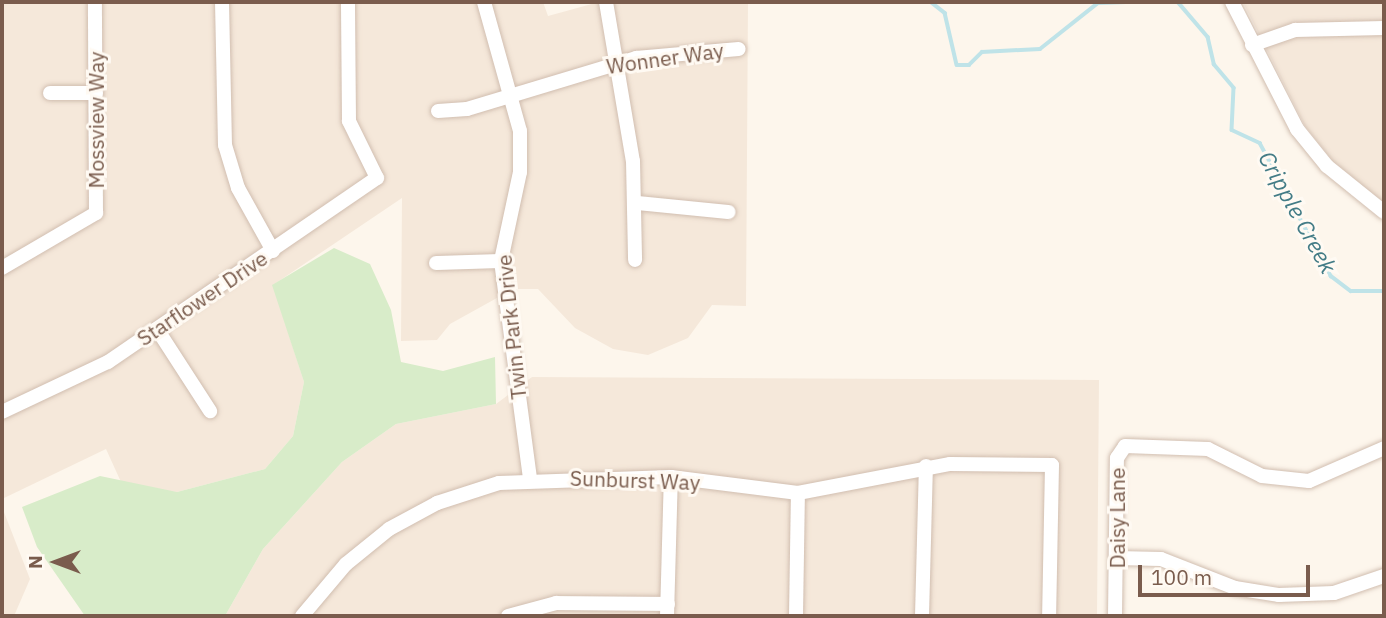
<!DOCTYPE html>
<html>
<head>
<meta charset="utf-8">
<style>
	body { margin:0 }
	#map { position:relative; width:1386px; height:618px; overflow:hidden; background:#fdf6ec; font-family:"IBM Plex Sans",sans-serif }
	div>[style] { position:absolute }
	.residential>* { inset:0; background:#f5e8da }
	.green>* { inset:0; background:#d8ecc9 }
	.stream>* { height:3.5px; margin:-1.75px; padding:0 1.75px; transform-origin:1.75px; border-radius:1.75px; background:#bfe3e8 }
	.roads { filter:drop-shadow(0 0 2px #d1beb0) drop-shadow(0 0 2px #d1beb0) }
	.minor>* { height:14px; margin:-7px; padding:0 7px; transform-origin:7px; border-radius:7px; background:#fff }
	span { translate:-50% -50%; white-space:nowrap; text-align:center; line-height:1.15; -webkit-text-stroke:6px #fffaf3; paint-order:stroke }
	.street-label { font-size:21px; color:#7a5c4d }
	.water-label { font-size:23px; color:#437c86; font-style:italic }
	.frame { position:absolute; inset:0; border:4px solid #7a5c4d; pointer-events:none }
	.north { position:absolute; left:21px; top:527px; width:70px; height:70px; -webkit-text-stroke:5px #fffaf3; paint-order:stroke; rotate:270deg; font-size:19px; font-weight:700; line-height:28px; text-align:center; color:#7a5c4d }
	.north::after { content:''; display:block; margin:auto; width:24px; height:32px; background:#7a5c4d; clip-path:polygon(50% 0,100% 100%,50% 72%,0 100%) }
	.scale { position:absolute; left:1138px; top:565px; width:172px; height:32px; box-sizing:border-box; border:4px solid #7a5c4d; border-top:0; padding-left:9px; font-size:21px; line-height:24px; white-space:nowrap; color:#7a5c4d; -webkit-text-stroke:5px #fffaf3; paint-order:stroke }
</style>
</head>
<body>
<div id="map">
	<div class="residential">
		<i style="clip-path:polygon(2px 2px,543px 2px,548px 16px,599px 2px,748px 2px,746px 306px,712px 305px,688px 338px,648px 355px,613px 349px,575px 328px,538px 289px,513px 289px,450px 324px,437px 340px,401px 341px,402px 198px,273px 285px,304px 382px,293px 436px,265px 469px,177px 492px,145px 489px,121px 482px,106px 449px,2px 499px)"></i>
		<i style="clip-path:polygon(1243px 2px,1384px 2px,1384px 203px,1334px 163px,1305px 126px)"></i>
		<i style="clip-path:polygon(532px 377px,1099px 380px,1097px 616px,225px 616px,263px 549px,342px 462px,396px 424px,496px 404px)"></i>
		<i style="clip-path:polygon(2px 507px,30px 579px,14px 616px,2px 616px)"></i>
	</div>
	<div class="green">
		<i style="clip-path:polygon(334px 248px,370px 264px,391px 310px,401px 362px,443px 371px,495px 357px,496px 404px,396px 424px,342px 462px,263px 549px,225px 616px,85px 616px,37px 547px,22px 507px,100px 476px,177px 492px,265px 469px,293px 436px,304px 382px,272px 285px)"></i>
	</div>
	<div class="stream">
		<i style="left:931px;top:2px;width:18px;rotate:38deg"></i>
		<i style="left:945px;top:13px;width:53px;rotate:77deg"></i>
		<i style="left:957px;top:65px;width:12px"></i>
		<i style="left:969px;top:65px;width:18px;rotate:-45deg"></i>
		<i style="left:982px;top:52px;width:58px;rotate:-3deg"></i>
		<i style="left:1040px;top:49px;width:74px;rotate:-38.4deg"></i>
		<i style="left:1098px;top:3px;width:35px;rotate:-2deg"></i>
		<i style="left:1178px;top:2px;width:46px;rotate:49.4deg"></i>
		<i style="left:1208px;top:37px;width:28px;rotate:77deg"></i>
		<i style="left:1214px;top:64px;width:31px;rotate:50deg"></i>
		<i style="left:1234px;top:88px;width:42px;rotate:92.7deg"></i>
		<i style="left:1232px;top:130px;width:31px;rotate:25deg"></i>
		<i style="left:1260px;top:143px;width:151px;rotate:61.9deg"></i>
		<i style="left:1331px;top:276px;width:25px;rotate:37deg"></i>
		<i style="left:1351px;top:291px;width:33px"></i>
	</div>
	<div class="roads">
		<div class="minor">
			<i style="left:222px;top:2px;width:143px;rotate:88.8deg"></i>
			<i style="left:225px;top:145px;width:45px;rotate:73.2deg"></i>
			<i style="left:238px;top:188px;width:72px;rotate:60.9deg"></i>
			<i style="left:484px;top:2px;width:134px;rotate:74.4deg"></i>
			<i style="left:520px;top:131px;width:41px;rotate:90deg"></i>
			<i style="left:520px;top:172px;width:91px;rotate:102.1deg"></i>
			<i style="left:501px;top:261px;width:220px;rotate:82.4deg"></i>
			<i style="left:606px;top:2px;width:161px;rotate:80.4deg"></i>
			<i style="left:633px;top:161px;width:99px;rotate:88.8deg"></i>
			<i style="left:1232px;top:2px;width:143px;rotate:62.9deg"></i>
			<i style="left:1297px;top:129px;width:48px;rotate:51deg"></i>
			<i style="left:1327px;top:166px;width:73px;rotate:38.9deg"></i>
			<i style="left:1252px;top:45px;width:46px;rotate:-19.2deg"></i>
			<i style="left:1295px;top:30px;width:89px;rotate:-1.3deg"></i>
			<i style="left:50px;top:93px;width:46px"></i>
			<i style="left:438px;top:111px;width:29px;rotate:-4deg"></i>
			<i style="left:467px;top:109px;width:177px;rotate:-16.8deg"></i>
			<i style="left:636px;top:58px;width:103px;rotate:-5deg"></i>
			<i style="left:637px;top:203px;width:92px;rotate:5.6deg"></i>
			<i style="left:436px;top:263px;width:65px;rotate:-1.8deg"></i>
			<i style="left:2px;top:268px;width:109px;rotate:-30.3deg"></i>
			<i style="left:96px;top:213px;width:211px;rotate:-90.3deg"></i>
			<i style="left:157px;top:329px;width:98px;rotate:57.1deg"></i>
			<i style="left:2px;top:412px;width:117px;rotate:-25.3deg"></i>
			<i style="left:108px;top:362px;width:326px;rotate:-34.4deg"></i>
			<i style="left:377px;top:178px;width:64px;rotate:-116.2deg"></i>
			<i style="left:349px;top:121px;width:119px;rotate:-90.5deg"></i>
			<i style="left:1117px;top:558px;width:44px;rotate:1.3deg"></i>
			<i style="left:1161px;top:559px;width:79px;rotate:21.4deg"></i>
			<i style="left:1235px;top:588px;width:45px;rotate:9deg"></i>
			<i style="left:1279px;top:595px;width:55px;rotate:-2.1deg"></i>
			<i style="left:1334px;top:593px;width:53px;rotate:-18.8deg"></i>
			<i style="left:302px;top:616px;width:68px;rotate:-49.8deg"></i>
			<i style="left:346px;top:564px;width:55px;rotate:-39.1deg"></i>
			<i style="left:389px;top:529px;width:55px;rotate:-28.4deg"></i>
			<i style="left:437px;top:503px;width:65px;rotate:-17.9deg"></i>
			<i style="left:499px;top:483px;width:172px;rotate:-2deg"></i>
			<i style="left:671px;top:477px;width:128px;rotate:7.2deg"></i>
			<i style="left:798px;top:493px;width:155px;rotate:-10.8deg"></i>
			<i style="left:950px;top:464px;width:102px;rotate:0.6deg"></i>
			<i style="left:1052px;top:465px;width:151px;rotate:91.1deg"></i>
			<i style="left:508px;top:616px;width:50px;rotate:-15.2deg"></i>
			<i style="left:556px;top:603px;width:112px;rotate:0.5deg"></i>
			<i style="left:667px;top:616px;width:139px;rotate:-88.4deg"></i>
			<i style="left:796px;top:616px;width:123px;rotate:-89.1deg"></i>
			<i style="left:922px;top:616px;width:150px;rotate:-88.5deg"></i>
			<i style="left:1115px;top:616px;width:158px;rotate:-89.3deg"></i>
			<i style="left:1117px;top:458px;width:14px;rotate:-56deg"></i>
			<i style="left:1125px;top:446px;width:83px;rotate:2.1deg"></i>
			<i style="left:1208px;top:449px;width:60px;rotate:26.6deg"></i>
			<i style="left:1262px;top:476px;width:47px;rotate:6.1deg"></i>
			<i style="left:1309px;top:481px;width:82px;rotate:-23.7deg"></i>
		</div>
	</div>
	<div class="street-label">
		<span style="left:665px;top:58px;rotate:-8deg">Wonner Way</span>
		<span style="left:96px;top:120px;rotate:-90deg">Mossview Way</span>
		<span style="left:202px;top:298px;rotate:-34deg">Starflower Drive</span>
		<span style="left:511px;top:327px;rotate:-96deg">Twin Park Drive</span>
		<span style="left:635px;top:480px;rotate:2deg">Sunburst Way</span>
		<span style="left:1117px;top:518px;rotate:-90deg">Daisy Lane</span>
	</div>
	<div class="water-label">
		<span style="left:1298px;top:212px;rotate:61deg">Cripple Creek</span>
	</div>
	<div class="frame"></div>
	<div class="north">N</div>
	<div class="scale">100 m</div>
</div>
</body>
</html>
